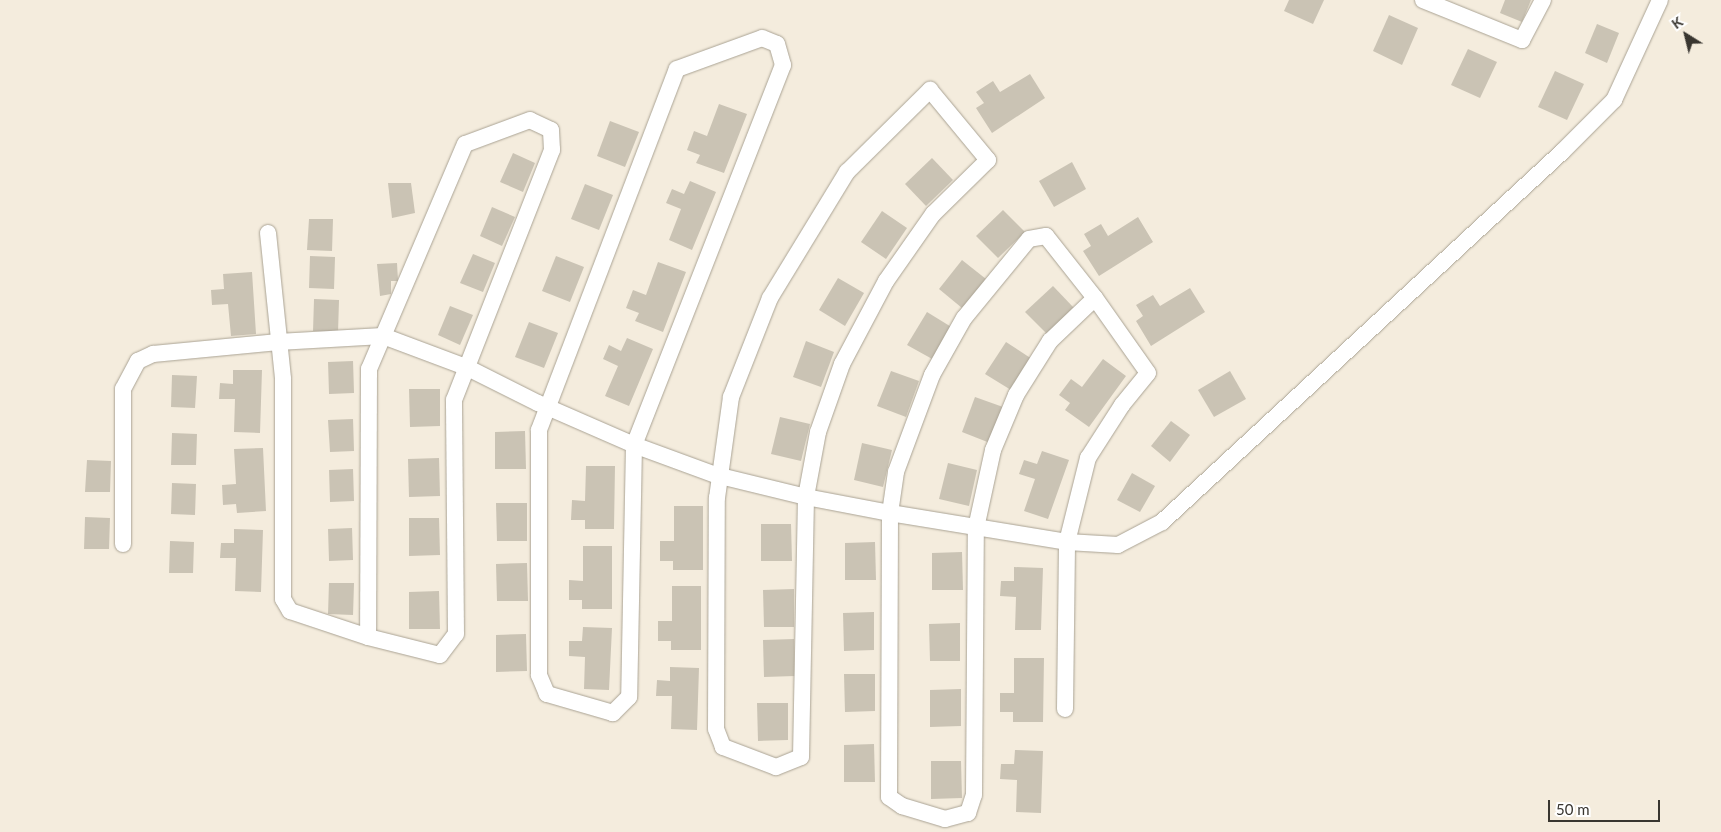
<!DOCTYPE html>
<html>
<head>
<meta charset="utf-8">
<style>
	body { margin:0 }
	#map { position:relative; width:1721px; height:832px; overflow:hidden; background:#f4ecdd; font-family:Lato,sans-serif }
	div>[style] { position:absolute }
	.building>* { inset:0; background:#cac3b4 }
	.roads { filter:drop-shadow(0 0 1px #aaa394) drop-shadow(0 0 1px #aaa394) }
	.minor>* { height:16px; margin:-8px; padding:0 8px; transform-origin:8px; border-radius:8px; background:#fff }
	span { translate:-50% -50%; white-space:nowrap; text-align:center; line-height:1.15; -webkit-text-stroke:4px #fff; paint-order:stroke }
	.north { position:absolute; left:1661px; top:10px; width:50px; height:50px; -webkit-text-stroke:4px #fff; paint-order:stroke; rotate:324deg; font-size:14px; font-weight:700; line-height:20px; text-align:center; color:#393630 }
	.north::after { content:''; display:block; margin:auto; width:18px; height:22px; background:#393630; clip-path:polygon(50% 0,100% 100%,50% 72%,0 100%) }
	.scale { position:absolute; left:1548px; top:800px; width:112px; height:22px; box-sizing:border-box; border:2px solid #393630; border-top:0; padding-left:6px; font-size:15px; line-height:18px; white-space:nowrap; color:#393630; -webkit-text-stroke:4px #fff; paint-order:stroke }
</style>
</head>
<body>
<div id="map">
	<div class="building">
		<i style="clip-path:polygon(1289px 0,1324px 0,1313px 24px,1284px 11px)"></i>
		<i style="clip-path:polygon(1505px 0,1531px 0,1522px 22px,1500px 13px)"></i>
		<i style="clip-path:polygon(1389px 15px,1418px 28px,1402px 65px,1373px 51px)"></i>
		<i style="clip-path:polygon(1597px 24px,1619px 33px,1607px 63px,1585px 53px)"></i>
		<i style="clip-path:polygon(1468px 49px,1497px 62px,1480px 98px,1451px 85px)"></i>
		<i style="clip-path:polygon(1555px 71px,1584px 84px,1567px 120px,1538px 107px)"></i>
		<i style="clip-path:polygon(1030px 74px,1045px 98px,992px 133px,976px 108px,984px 103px,976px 92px,993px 81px,1000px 92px)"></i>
		<i style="clip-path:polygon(719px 104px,747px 114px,724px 173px,696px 163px,700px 155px,687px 150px,694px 131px,707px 136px)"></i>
		<i style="clip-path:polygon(610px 121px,639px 132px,625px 167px,597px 156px)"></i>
		<i style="clip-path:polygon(513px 153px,535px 163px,523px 192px,500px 182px)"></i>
		<i style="clip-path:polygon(932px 158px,953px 180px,926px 206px,905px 184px)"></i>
		<i style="clip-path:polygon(1072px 162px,1086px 189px,1054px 207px,1039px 181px)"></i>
		<i style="clip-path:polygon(690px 181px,716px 192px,692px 250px,669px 240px,681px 209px,666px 203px,672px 189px,684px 194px)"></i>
		<i style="clip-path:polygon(388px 183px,411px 183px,415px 213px,392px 218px)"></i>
		<i style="clip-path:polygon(585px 184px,613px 195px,599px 230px,571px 219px)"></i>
		<i style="clip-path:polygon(492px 207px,515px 217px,502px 246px,480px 236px)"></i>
		<i style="clip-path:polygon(1003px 210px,1025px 232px,998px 258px,976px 236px)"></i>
		<i style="clip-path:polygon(882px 211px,907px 228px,886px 259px,861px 242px)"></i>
		<i style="clip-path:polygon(1138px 217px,1153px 242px,1099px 276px,1083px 251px,1091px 246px,1084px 234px,1101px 224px,1108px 236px)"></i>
		<i style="clip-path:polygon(309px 219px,333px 219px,332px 251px,307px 250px)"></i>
		<i style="clip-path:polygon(473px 254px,495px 263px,483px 292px,460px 283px)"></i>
		<i style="clip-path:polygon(310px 256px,335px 257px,334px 289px,309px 288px)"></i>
		<i style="clip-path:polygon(556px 256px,584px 267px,570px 302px,542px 291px)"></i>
		<i style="clip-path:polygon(962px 260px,986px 279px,962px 308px,939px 289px)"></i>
		<i style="clip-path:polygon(658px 262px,686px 272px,663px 332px,635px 321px,639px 313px,626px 308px,633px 290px,646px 295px)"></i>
		<i style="clip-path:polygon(397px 263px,398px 281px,391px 281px,391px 294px,380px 296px,377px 264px)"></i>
		<i style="clip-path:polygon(252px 272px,256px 334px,231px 336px,228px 304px,212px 305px,211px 290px,224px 289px,223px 274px)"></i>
		<i style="clip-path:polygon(838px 278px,864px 293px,845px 326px,819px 310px)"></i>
		<i style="clip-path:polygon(1053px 286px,1074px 308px,1047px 334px,1025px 312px)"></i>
		<i style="clip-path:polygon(1190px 288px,1205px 312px,1151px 346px,1136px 321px,1143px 316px,1136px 305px,1153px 295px,1160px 306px)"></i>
		<i style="clip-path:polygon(314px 299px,339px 300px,338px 332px,313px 331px)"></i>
		<i style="clip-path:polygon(450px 306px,473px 315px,460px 345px,438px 335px)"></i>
		<i style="clip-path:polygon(927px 312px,953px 328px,934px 360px,907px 345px)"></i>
		<i style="clip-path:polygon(529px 322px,558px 333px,544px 368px,515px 357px)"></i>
		<i style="clip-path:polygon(627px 338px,653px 349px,629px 406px,605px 396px,618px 366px,603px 359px,609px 345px,621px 351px)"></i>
		<i style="clip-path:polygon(806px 341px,834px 352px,821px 387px,793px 377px)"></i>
		<i style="clip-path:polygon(1006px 342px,1032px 359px,1011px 390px,985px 374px)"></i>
		<i style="clip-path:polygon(1103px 359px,1126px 376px,1089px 427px,1065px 410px,1070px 403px,1059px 395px,1071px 379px,1082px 387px)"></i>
		<i style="clip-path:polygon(353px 361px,354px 393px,329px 394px,328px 362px)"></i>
		<i style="clip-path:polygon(233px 370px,262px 370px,260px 433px,234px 432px,235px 399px,219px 399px,220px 383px,233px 384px)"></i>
		<i style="clip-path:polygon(891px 371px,919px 381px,906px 417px,877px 406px)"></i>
		<i style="clip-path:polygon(1230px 371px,1246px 399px,1214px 417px,1198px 390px)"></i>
		<i style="clip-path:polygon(172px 375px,197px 376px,195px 408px,171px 407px)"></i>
		<i style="clip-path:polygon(409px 389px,440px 389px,440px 426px,410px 427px)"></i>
		<i style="clip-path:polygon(975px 397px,1003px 407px,990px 443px,962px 432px)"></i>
		<i style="clip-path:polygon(780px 417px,810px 424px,801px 461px,771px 454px)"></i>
		<i style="clip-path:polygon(353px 419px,354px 451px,330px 452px,328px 420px)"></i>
		<i style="clip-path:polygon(1171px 421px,1190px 435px,1170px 462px,1151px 446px)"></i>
		<i style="clip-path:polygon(525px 431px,526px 469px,495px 469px,495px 432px)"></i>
		<i style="clip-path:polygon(172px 433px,197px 434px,196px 465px,171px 465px)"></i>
		<i style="clip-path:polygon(862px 443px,892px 450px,883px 487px,854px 480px)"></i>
		<i style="clip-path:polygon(263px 448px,266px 511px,237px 513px,236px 504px,223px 505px,222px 485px,236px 484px,234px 449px)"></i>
		<i style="clip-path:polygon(1042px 451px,1069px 460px,1048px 519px,1024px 511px,1035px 479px,1019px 474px,1024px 460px,1037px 464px)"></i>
		<i style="clip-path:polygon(439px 458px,440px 496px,409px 497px,408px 459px)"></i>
		<i style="clip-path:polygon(87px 460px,111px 461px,110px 492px,85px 492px)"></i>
		<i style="clip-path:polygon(948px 463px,977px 470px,969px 506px,939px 499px)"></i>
		<i style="clip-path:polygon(586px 466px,615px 466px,614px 529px,585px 529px,585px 520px,571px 520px,572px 500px,585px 501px)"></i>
		<i style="clip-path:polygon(353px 469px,354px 501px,330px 502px,329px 470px)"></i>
		<i style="clip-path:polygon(1132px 473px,1155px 486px,1140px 512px,1117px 500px)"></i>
		<i style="clip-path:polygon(172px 483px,196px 484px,195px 515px,171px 514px)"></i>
		<i style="clip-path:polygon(496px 503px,527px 503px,527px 541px,497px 541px)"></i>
		<i style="clip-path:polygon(674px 506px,703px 506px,703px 570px,673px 570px,673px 561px,660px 561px,660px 541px,674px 541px)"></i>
		<i style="clip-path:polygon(85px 517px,110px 518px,109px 549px,84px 549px)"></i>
		<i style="clip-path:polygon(409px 518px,439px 518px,440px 555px,409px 556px)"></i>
		<i style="clip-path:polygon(761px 524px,791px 524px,792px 561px,761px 561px)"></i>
		<i style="clip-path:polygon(352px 528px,353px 560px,329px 561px,328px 529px)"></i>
		<i style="clip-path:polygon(234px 529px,263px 530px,261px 592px,235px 591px,236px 558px,220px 558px,221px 543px,234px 543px)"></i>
		<i style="clip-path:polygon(170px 541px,194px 542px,193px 573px,169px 573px)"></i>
		<i style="clip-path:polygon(875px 542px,876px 580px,845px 580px,845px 543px)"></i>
		<i style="clip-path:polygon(583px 546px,612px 546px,612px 609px,582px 609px,582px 600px,569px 600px,569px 580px,583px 581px)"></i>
		<i style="clip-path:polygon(962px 552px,963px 590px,932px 590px,932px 553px)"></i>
		<i style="clip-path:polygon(527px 563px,528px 601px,497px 601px,496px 564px)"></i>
		<i style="clip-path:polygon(1014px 567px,1043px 568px,1041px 630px,1015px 630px,1016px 597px,1000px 596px,1001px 581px,1014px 581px)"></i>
		<i style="clip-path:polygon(329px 583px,354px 583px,353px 615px,328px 614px)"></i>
		<i style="clip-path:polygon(672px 586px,701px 586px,701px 650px,671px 650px,671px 641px,658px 641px,658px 621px,672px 621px)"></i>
		<i style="clip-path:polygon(794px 589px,794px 627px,764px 627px,763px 590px)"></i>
		<i style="clip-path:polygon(439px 591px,440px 629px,409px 629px,409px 592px)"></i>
		<i style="clip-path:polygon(874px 612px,874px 650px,844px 651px,843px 613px)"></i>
		<i style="clip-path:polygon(960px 623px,960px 661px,930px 661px,929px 624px)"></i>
		<i style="clip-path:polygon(583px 627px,612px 628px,609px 690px,584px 689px,585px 657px,569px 656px,569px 641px,582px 641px)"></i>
		<i style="clip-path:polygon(526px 634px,527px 671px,496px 672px,496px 635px)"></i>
		<i style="clip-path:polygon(794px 639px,795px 676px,764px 677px,763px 640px)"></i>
		<i style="clip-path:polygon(1014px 658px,1044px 658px,1043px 722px,1013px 722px,1013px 712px,1000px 712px,1000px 693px,1014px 693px)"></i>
		<i style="clip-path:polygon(670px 667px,699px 668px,697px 730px,671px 729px,672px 696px,656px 696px,657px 680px,670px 681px)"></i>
		<i style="clip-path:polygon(844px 674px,875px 674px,875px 711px,845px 712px)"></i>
		<i style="clip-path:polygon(961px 689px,961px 726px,930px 727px,930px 690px)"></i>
		<i style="clip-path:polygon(757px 703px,788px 703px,788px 740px,758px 741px)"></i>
		<i style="clip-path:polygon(874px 744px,875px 782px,844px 782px,844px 745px)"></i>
		<i style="clip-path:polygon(1015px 750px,1043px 751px,1041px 813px,1016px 812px,1017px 780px,1000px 779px,1001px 764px,1014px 764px)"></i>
		<i style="clip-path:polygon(931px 761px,961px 761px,962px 798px,931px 799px)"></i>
	</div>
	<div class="roads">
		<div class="minor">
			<i style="left:1423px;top:0;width:107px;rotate:22deg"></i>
			<i style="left:1522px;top:40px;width:45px;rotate:-62.3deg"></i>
			<i style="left:762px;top:38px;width:16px;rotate:22deg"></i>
			<i style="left:777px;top:44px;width:22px;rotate:74deg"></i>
			<i style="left:783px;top:65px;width:408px;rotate:111.4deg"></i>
			<i style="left:634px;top:445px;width:252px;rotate:91.1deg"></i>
			<i style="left:629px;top:697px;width:23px;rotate:135deg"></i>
			<i style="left:613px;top:713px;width:69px;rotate:-163.9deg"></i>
			<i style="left:547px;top:694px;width:21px;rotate:-113deg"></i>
			<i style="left:539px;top:675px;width:245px;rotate:-90deg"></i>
			<i style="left:539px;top:430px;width:386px;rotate:-69.1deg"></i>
			<i style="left:677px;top:69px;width:90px;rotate:-20deg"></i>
			<i style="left:930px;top:90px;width:91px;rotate:50.4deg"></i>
			<i style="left:988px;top:160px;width:77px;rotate:135.5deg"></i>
			<i style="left:933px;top:214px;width:82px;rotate:125deg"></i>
			<i style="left:886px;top:281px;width:94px;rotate:117.9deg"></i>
			<i style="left:842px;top:364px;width:72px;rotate:109.4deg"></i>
			<i style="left:818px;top:432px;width:66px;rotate:100.5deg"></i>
			<i style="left:806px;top:497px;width:260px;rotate:91.1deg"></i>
			<i style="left:801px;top:757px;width:27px;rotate:158deg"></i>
			<i style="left:776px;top:767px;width:57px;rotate:-159.3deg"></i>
			<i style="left:723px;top:747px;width:19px;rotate:-111deg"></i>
			<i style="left:716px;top:729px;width:231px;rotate:-89.8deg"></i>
			<i style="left:717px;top:498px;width:102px;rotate:-82.1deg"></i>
			<i style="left:731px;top:397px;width:106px;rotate:-68.5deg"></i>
			<i style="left:770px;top:298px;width:148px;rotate:-58.6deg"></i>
			<i style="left:847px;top:172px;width:117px;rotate:-44.7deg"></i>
			<i style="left:268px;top:233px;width:147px;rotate:84.1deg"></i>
			<i style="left:283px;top:379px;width:220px;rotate:90deg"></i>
			<i style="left:283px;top:599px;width:14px;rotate:60deg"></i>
			<i style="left:290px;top:611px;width:82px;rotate:18.4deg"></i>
			<i style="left:368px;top:637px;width:74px;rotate:14deg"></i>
			<i style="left:440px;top:655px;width:26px;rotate:-53deg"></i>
			<i style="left:456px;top:634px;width:234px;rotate:-90.5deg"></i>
			<i style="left:454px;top:400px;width:269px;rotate:-68.6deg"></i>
			<i style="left:552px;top:150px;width:20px;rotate:-93deg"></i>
			<i style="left:551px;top:130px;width:23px;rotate:-155deg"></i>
			<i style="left:530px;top:120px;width:69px;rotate:159.7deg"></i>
			<i style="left:465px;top:144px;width:245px;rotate:113.1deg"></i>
			<i style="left:369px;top:369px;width:268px;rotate:90.2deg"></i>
			<i style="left:123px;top:544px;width:155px;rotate:-90deg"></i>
			<i style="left:123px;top:389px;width:32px;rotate:-62deg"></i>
			<i style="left:138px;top:361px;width:17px;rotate:-25deg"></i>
			<i style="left:153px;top:354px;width:126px;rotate:-5.5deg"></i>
			<i style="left:278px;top:342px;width:105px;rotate:-3.3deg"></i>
			<i style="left:383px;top:336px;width:89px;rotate:20.5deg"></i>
			<i style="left:466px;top:367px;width:80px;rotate:26.6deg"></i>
			<i style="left:538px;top:403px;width:105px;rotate:23.6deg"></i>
			<i style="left:634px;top:445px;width:87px;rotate:20.1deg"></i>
			<i style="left:716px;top:475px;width:93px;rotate:13.7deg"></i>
			<i style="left:806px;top:497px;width:86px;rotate:10.8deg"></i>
			<i style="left:890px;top:513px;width:179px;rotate:9.3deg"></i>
			<i style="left:1067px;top:542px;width:51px;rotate:3.4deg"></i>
			<i style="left:1118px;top:545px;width:50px;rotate:-27.6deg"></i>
			<i style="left:1162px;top:522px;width:545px;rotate:-42.77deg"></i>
			<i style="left:1562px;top:152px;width:74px;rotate:-45deg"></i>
			<i style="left:1614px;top:100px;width:110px;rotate:-65.3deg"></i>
			<i style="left:1065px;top:709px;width:167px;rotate:-89.3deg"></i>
			<i style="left:1067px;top:542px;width:87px;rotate:-76deg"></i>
			<i style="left:1088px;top:458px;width:63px;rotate:-57.3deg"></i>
			<i style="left:1122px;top:405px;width:41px;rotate:-50.9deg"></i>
			<i style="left:1148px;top:373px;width:92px;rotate:-125.2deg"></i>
			<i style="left:1095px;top:298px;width:79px;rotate:-128.3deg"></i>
			<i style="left:1046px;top:236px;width:17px;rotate:170deg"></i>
			<i style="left:1029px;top:239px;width:102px;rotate:129.4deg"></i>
			<i style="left:964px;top:318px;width:65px;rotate:119.3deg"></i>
			<i style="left:932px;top:375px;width:103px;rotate:110.4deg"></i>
			<i style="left:896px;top:472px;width:41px;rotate:98.3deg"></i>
			<i style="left:890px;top:513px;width:284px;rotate:90.2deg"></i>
			<i style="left:889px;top:797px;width:16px;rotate:35deg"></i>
			<i style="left:902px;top:806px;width:45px;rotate:16.8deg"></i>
			<i style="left:945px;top:819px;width:24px;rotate:-15deg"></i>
			<i style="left:968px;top:813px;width:19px;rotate:-72deg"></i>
			<i style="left:974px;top:795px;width:267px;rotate:-89.6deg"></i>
			<i style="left:976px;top:528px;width:80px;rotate:-77.7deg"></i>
			<i style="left:993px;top:450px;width:60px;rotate:-67.3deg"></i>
			<i style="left:1016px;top:395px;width:64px;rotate:-57.8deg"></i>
			<i style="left:1050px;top:341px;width:62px;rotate:-43.7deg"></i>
		</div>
	</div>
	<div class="north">K</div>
	<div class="scale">50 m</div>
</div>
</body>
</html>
